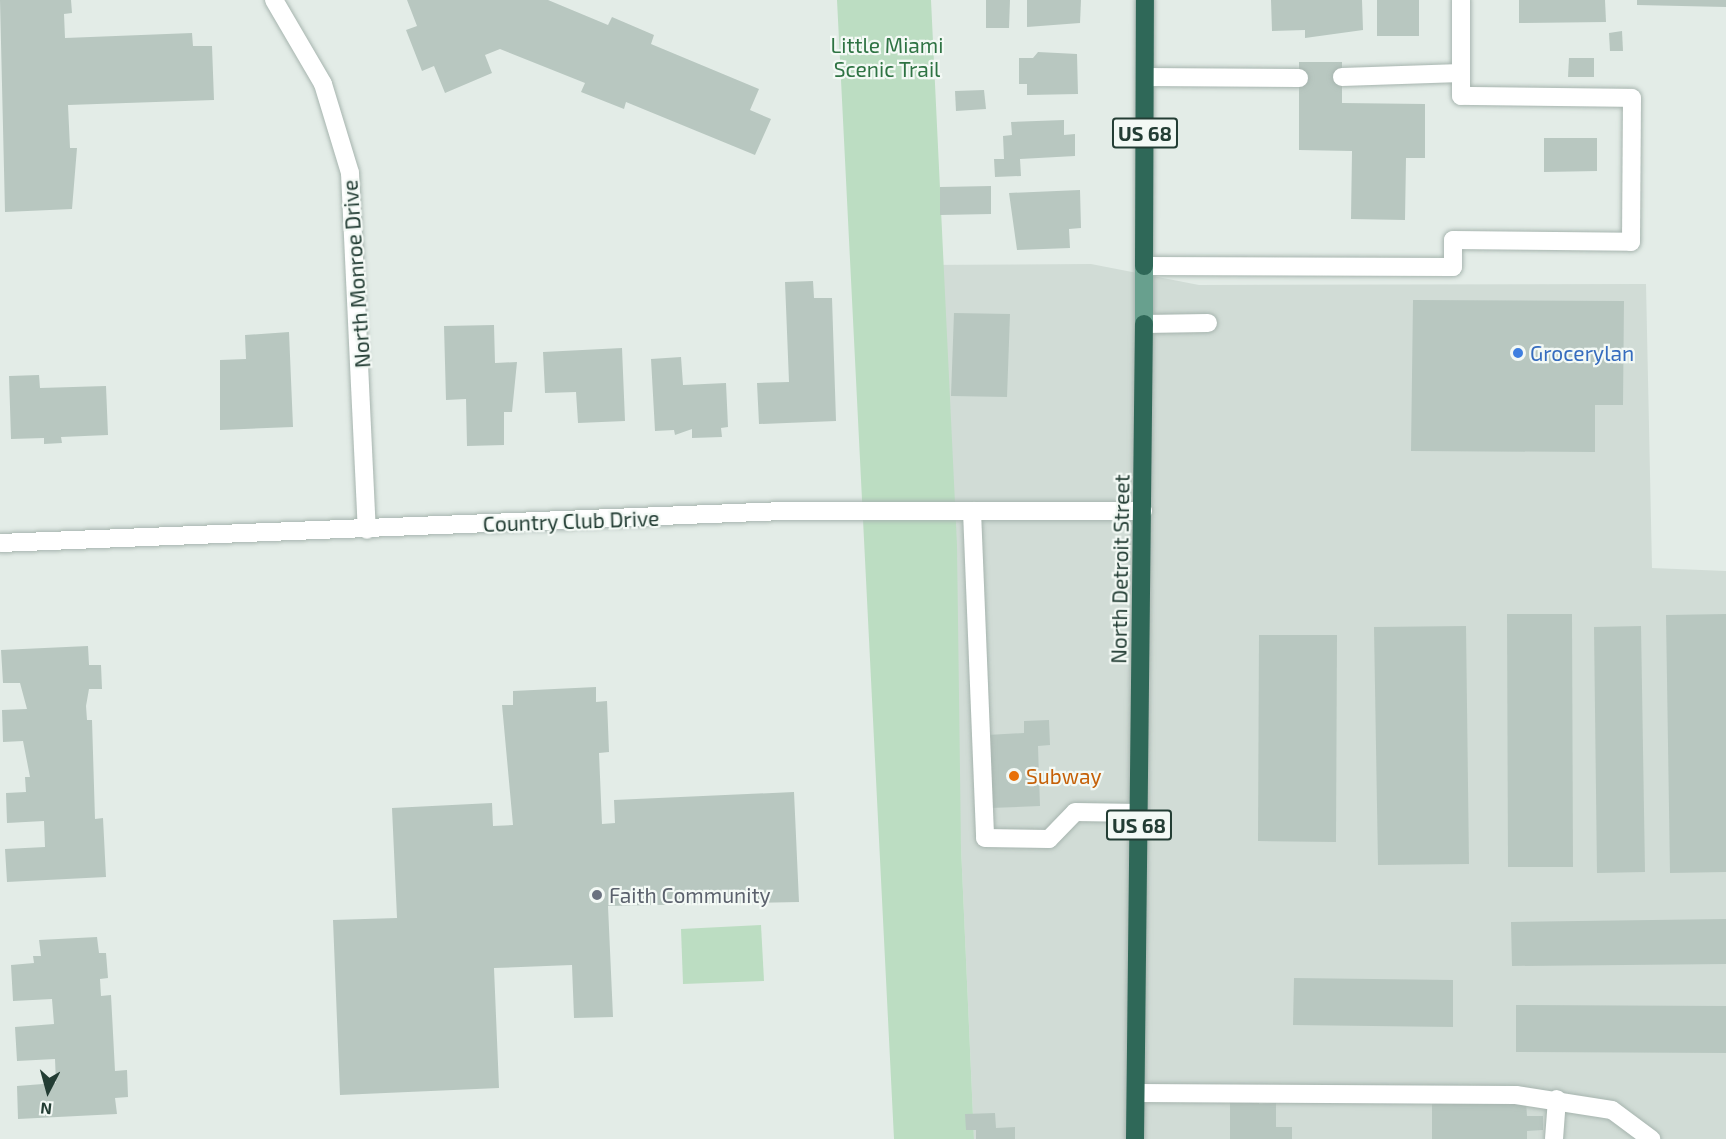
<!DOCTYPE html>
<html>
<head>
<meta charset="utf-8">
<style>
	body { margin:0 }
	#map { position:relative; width:1726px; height:1139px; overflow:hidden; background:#e3ece7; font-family:"Exo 2",sans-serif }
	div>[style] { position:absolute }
	.built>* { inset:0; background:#d1dcd6 }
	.green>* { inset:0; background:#bcddc2 }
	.building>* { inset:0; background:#b8c7c0 }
	.roads { filter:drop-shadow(0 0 2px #a6b4ae) drop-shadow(0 0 2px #a6b4ae) }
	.lane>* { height:18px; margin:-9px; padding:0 9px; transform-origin:9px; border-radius:9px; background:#fff }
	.street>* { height:18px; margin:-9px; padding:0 9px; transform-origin:9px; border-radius:9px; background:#fff }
	.primary>* { height:18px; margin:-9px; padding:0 9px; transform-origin:9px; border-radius:9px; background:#68a08e }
	.highway>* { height:18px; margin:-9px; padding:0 9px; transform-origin:9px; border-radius:9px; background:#2f6858 }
	.dots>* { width:16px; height:16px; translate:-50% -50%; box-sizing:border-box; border:3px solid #f3f9f5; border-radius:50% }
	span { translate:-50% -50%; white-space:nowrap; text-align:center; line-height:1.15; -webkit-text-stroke:4.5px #f3f9f5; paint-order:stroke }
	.shield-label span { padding:2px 4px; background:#f3f9f5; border:2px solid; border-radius:4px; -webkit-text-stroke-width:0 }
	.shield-label { font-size:20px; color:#233d34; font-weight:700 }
	.park-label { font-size:21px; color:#2e7343 }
	.street-label { font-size:21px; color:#233d34 }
	.shop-label { font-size:21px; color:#366cbe }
	.left { translate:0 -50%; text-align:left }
	.food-label { font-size:21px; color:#c56008 }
	.worship-label { font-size:21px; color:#5b616d }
	.north { position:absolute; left:18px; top:1061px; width:60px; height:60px; -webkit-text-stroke:4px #f3f9f5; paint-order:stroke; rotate:186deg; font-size:16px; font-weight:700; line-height:24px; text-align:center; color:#233d34 }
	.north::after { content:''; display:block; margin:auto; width:21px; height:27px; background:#233d34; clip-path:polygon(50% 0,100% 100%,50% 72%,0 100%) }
</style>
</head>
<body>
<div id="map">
	<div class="built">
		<i style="clip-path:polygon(1091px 264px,1199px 285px,1646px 284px,1652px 568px,1726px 571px,1726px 1139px,974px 1139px,961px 847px,915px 265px)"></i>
	</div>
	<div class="green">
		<i style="clip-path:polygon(837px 0,931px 0,957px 545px,961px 847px,974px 1139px,894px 1139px)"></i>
		<i style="clip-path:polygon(761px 925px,764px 981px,683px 984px,681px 929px)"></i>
	</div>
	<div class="building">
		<i style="clip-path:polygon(0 0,71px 0,72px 13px,64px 14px,65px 38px,192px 33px,193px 46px,212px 46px,214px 100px,68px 105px,70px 148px,77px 148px,72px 209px,5px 212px)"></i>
		<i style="clip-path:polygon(407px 0,548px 0,608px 25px,612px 17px,654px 35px,651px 44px,759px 89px,750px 110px,771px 119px,755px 155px,626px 102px,624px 109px,581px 92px,585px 83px,500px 49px,485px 55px,492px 73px,445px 93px,434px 66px,422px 71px,406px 30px,417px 26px)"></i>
		<i style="clip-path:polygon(986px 0,1010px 0,1009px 28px,986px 28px)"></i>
		<i style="clip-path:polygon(1027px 0,1081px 0,1080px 23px,1027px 27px)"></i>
		<i style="clip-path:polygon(1271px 0,1362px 0,1363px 30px,1305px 38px,1305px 30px,1272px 31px)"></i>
		<i style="clip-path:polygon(1377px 0,1419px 0,1419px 36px,1377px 36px)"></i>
		<i style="clip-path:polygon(1519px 0,1605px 0,1606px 22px,1519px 23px)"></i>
		<i style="clip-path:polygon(1637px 0,1726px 0,1726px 7px,1637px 5px)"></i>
		<i style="clip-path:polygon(1622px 31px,1623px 51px,1610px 51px,1609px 33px)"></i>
		<i style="clip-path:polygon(1038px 52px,1077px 54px,1078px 94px,1027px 95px,1027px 84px,1019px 84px,1019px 58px,1033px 58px)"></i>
		<i style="clip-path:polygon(1569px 58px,1594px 58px,1594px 77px,1568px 77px)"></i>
		<i style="clip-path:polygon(1299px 62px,1342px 62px,1342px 103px,1425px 104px,1425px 158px,1406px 158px,1405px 220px,1351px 219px,1352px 151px,1299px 150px)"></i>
		<i style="clip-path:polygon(984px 90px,986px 109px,956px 111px,955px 91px)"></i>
		<i style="clip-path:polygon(1064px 120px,1064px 135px,1075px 134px,1075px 156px,1020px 159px,1021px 176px,995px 177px,994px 159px,1004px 159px,1003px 136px,1012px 135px,1011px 122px)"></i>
		<i style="clip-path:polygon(1544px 138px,1597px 138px,1597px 171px,1544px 172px)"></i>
		<i style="clip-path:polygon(991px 186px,991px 214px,940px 215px,940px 187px)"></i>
		<i style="clip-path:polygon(1080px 190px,1081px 228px,1069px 229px,1070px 248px,1017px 250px,1009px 193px)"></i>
		<i style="clip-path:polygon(813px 281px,814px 298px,832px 298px,836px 421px,759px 424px,757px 383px,789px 382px,785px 282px)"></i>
		<i style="clip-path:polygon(1413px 300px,1624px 301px,1623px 405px,1595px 405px,1595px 452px,1411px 451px)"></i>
		<i style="clip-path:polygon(954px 313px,1010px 314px,1007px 397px,951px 396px)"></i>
		<i style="clip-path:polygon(494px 325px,495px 363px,517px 362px,512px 412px,504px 412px,504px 445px,467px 446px,466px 399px,446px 400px,444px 326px)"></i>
		<i style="clip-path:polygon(289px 332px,293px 427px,220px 430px,220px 360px,246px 359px,245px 335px)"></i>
		<i style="clip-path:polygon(622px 348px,625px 421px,578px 423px,576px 392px,545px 393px,543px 352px)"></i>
		<i style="clip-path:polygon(681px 357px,683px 385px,726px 383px,728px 427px,721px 428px,722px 437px,692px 438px,692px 429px,675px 435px,674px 430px,655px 431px,651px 359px)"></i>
		<i style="clip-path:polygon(39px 375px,40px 388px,106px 386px,108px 435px,61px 437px,62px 443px,44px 444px,44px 438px,11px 439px,9px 376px)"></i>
		<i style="clip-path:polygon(1507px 614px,1572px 614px,1573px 867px,1508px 867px)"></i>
		<i style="clip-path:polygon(1726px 614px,1726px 872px,1670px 873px,1666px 615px)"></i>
		<i style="clip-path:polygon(1466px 626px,1469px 864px,1378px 865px,1374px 627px)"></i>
		<i style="clip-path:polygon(1641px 626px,1645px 872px,1597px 873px,1594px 627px)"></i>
		<i style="clip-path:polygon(1259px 635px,1337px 635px,1336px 842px,1258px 841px)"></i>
		<i style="clip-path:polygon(88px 646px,89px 665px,101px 665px,102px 689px,89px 689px,86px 706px,87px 720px,92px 720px,95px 819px,103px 818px,106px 877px,7px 882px,5px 849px,45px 847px,44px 821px,7px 823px,6px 793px,26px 792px,25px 777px,30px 777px,23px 741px,3px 742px,2px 710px,27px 709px,20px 683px,3px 683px,1px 650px)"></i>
		<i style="clip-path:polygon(596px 687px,596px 702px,607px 701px,609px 752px,599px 753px,602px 824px,615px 823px,614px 800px,794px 792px,799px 902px,608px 906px,613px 1017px,574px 1018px,572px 965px,494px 968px,499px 1088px,340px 1095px,333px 920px,397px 918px,392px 808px,492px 803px,493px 826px,513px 825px,502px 705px,513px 705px,513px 691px)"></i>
		<i style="clip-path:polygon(1049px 720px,1050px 745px,1038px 746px,1040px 806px,990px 808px,987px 735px,1024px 733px,1024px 721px)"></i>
		<i style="clip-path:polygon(1726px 919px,1726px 964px,1512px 966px,1511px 922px)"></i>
		<i style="clip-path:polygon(97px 937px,99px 953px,106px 953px,108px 978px,100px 979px,101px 996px,111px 995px,115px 1071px,127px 1070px,128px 1097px,115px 1098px,117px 1114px,18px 1119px,17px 1086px,56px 1083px,55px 1059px,17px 1061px,15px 1027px,54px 1024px,52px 999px,13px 1001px,11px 965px,34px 963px,33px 956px,41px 956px,39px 940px)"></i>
		<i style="clip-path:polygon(1294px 978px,1453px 980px,1453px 1027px,1293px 1025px)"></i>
		<i style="clip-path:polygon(1516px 1005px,1726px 1006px,1726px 1053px,1516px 1052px)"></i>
		<i style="clip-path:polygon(1259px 1098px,1259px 1104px,1276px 1103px,1276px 1127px,1292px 1127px,1292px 1139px,1230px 1139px,1230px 1099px)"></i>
		<i style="clip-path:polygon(1432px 1102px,1526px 1102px,1527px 1116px,1543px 1116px,1543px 1130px,1527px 1131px,1527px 1139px,1432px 1139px)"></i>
		<i style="clip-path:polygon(995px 1113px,996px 1128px,1015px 1127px,1015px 1139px,976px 1139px,976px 1130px,966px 1130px,965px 1114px)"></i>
	</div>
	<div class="roads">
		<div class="lane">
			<i style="left:1145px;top:77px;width:154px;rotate:0.4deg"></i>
			<i style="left:1342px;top:77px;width:119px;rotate:-1.9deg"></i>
			<i style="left:1144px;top:266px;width:309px;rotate:0.2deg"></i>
			<i style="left:1453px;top:267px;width:27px;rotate:-90deg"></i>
			<i style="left:1453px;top:240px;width:178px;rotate:0.6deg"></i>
			<i style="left:1631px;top:242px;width:144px;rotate:-89.6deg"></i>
			<i style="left:1632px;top:98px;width:171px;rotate:-179.3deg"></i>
			<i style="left:1461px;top:96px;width:96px;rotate:-90deg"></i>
			<i style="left:1144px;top:324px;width:64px;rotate:-0.9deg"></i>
			<i style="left:972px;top:511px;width:327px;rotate:87.7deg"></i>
			<i style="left:985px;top:838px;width:64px;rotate:0.9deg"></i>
			<i style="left:1049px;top:839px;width:37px;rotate:-46deg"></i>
			<i style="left:1075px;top:812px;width:64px;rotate:0.9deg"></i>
			<i style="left:1136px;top:1093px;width:380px;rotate:0.3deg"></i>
			<i style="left:1516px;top:1095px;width:97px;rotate:8.9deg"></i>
			<i style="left:1612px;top:1110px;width:49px;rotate:36.6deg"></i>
			<i style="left:1554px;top:1139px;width:40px;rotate:-85.7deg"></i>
		</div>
		<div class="street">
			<i style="left:274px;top:0;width:97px;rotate:59.7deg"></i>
			<i style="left:323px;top:84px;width:93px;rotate:73.1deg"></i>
			<i style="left:350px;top:173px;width:357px;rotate:87.3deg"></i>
			<i style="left:0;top:543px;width:784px;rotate:-2.34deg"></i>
			<i style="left:783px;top:511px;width:360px"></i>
		</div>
		<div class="primary">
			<i style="left:1144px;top:324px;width:58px;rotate:-90deg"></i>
		</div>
		<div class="highway">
			<i style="left:1144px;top:266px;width:266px;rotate:-89.8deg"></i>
			<i style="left:1135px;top:1139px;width:815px;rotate:-89.37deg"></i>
		</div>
	</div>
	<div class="dots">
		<i style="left:1518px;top:353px;background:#3f7fe0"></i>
		<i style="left:1014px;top:776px;background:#e8710a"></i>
		<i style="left:597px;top:895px;background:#6b7280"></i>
	</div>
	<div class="shield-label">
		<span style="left:1145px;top:133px">US 68</span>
		<span style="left:1139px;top:825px">US 68</span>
	</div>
	<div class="park-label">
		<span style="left:887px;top:57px">Little Miami<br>Scenic Trail</span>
	</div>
	<div class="street-label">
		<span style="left:356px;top:274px;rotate:-94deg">North Monroe Drive</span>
		<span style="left:571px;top:521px;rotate:-2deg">Country Club Drive</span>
		<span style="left:1120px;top:569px;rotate:-89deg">North Detroit Street</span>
	</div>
	<div class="shop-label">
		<span class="left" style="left:1530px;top:353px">Grocerylan</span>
	</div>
	<div class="food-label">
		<span class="left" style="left:1026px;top:776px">Subway</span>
	</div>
	<div class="worship-label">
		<span class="left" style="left:609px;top:895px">Faith Community</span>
	</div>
	<div class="north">N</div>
</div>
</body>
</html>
